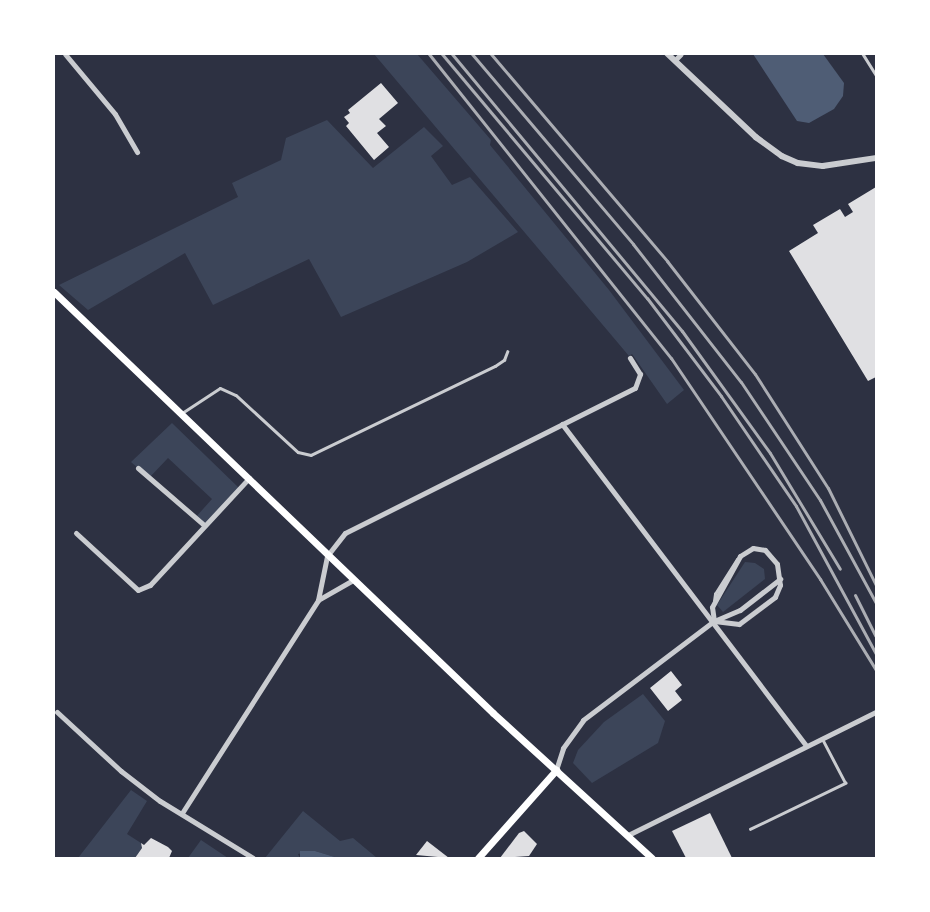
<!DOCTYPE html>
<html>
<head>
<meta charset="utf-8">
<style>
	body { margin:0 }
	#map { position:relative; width:930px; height:912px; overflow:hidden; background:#2d3142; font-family:"Roboto Condensed",sans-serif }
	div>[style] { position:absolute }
	.green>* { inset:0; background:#3c4559 }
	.water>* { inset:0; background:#4f5d75 }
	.building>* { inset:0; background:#e0e0e3 }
	.service>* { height:2.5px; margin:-1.25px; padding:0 1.25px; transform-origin:1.25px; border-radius:1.25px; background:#caccd0 }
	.minor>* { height:5px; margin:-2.5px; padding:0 2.5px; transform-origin:2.5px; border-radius:2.5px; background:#caccd0 }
	.tertiary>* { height:5.5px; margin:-2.75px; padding:0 2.75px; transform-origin:2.75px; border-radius:2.75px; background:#caccd0 }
	.secondary>* { height:7px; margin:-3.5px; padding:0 3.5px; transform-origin:3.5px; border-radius:3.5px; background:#fff }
	.rail>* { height:3px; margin:-1.5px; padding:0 1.5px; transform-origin:1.5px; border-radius:1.5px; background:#abadb3 }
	span { translate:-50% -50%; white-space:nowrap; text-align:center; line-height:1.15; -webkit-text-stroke:5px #fff; paint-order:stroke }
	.frame { position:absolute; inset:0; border:55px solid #fff; pointer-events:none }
</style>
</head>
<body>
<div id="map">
	<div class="green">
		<i style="clip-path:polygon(374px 54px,417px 54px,491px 140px,490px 145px,609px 290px,684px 390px,667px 404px,632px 354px,629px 356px)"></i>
		<i style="clip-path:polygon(327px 120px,373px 168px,424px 127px,443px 146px,431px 156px,452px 185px,470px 177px,518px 232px,467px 262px,341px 317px,309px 259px,213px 305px,185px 253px,88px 310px,59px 285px,238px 197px,232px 183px,281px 160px,286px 138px)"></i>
		<i style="clip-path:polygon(172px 423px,239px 488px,204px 525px,195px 518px,212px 499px,168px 458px,149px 478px,131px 462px)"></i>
		<i style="clip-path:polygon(745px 562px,755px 563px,764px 569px,765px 579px,723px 612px,717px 605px)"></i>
		<i style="clip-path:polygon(643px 694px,665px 721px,658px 743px,592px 783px,573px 763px,578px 750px,604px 722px)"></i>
		<i style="clip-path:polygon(131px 790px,147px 801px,127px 834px,141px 843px,142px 848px,135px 858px,78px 858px)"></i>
		<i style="clip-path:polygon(303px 811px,340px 841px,353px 838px,377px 858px,338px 858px,315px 851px,298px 854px,300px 858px,265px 858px)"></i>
		<i style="clip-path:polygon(201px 840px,228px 858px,188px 858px)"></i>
	</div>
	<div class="water">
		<i style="clip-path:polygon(753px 54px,823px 54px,844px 83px,843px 96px,834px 109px,809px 123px,797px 121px)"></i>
		<i style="clip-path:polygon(300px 851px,315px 851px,338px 858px,300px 858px)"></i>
	</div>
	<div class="building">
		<i style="clip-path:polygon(381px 83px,398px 103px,379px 119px,386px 126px,377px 133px,389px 147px,374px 160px,346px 126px,349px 123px,344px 117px,350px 113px,348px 110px)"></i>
		<i style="clip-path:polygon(876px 187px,876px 377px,868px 381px,789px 251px,818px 233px,813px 225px,840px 209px,845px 217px,853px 212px,848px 204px)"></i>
		<i style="clip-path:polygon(671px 671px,682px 685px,675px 691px,682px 700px,668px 711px,650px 688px)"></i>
		<i style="clip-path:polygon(710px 813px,732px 858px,686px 858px,672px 831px)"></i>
		<i style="clip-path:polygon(524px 831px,537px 844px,529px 856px,500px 858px,519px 833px)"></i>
		<i style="clip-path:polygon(151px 838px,168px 847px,172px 851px,169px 858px,135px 858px,142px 848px,141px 843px,144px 845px)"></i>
		<i style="clip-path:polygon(427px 841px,449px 858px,416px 855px)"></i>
	</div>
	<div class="service">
		<i style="left:863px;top:54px;width:25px;rotate:58deg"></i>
		<i style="left:182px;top:413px;width:45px;rotate:-33.3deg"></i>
		<i style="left:220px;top:388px;width:17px;rotate:24deg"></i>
		<i style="left:236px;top:395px;width:84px;rotate:42.6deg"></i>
		<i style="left:298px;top:452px;width:13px;rotate:13deg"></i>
		<i style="left:311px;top:455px;width:204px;rotate:-25.8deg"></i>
		<i style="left:495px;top:366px;width:11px;rotate:-34deg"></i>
		<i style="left:504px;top:360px;width:9px;rotate:-69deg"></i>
		<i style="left:714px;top:601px;width:7px;rotate:-82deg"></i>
		<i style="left:715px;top:594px;width:41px;rotate:-57.8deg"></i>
		<i style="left:750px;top:829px;width:106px;rotate:-25.8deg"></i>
		<i style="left:845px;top:783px;width:50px;rotate:-117.6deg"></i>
	</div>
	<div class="minor">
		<i style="left:65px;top:54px;width:78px;rotate:50.2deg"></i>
		<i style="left:115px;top:114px;width:44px;rotate:59.9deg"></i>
		<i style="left:675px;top:60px;width:8px;rotate:-45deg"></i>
		<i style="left:562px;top:424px;width:403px;rotate:52.8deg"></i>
		<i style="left:138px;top:468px;width:87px;rotate:40.8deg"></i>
		<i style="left:76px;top:533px;width:84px;rotate:42.6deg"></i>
		<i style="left:138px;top:590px;width:13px;rotate:-23deg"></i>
		<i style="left:150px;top:585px;width:146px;rotate:-47.2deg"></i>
		<i style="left:753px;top:548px;width:12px;rotate:9deg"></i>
		<i style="left:765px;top:550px;width:18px;rotate:49deg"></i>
		<i style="left:777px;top:564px;width:21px;rotate:82deg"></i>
		<i style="left:780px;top:585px;width:13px;rotate:113deg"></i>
		<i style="left:775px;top:597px;width:45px;rotate:143.1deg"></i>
		<i style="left:739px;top:624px;width:25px;rotate:-173deg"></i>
		<i style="left:714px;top:621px;width:14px;rotate:-98deg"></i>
		<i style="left:712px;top:607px;width:58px;rotate:-61.2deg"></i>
		<i style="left:740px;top:556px;width:15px;rotate:-32deg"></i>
		<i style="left:353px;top:580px;width:40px;rotate:150.3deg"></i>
		<i style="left:318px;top:600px;width:45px;rotate:-78.4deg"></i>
		<i style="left:327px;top:556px;width:29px;rotate:-52deg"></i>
		<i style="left:345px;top:533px;width:324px;rotate:-26.6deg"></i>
		<i style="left:635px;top:388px;width:15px;rotate:-70deg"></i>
		<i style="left:640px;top:374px;width:19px;rotate:-122deg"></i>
		<i style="left:57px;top:712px;width:87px;rotate:42.7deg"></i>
		<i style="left:121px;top:771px;width:49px;rotate:37.6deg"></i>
		<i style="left:160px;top:801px;width:109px;rotate:31.5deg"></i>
		<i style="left:556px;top:770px;width:23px;rotate:-72deg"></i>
		<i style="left:563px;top:748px;width:34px;rotate:-54deg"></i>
		<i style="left:583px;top:720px;width:164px;rotate:-37.1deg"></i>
		<i style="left:714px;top:621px;width:28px;rotate:-23deg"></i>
		<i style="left:740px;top:610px;width:51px;rotate:-37.8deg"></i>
		<i style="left:182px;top:813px;width:253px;rotate:-57.4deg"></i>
		<i style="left:628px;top:835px;width:277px;rotate:-26.4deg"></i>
	</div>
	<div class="tertiary">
		<i style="left:668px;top:54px;width:121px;rotate:43.3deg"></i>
		<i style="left:756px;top:137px;width:32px;rotate:36deg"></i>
		<i style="left:782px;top:156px;width:17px;rotate:24deg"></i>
		<i style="left:798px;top:163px;width:25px;rotate:7deg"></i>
		<i style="left:823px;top:166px;width:54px;rotate:-8.6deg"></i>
	</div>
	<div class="secondary">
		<i style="left:54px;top:292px;width:608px;rotate:43.8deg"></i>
		<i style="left:493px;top:713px;width:215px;rotate:42.4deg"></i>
		<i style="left:478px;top:858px;width:118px;rotate:-48.4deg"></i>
	</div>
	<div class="rail">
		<i style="left:429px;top:54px;width:389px;rotate:51.5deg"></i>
		<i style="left:671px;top:358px;width:267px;rotate:56deg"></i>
		<i style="left:820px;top:579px;width:107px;rotate:58.4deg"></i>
		<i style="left:442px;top:54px;width:319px;rotate:50deg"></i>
		<i style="left:647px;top:298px;width:123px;rotate:52.9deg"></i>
		<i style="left:721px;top:396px;width:133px;rotate:55.7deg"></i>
		<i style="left:796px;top:506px;width:168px;rotate:61.6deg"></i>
		<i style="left:452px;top:54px;width:360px;rotate:50.3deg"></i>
		<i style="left:682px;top:331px;width:150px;rotate:54.2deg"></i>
		<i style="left:770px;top:453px;width:135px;rotate:58.9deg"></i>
		<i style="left:472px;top:54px;width:249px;rotate:49.7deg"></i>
		<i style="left:633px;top:244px;width:175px;rotate:52deg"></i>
		<i style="left:741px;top:382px;width:142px;rotate:56.2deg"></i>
		<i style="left:820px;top:500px;width:117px;rotate:61.5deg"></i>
		<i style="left:491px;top:54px;width:272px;rotate:49.6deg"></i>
		<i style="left:667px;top:261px;width:143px;rotate:52.1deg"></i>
		<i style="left:755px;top:374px;width:135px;rotate:57.4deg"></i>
		<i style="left:828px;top:488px;width:108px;rotate:63.7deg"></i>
		<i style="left:855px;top:595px;width:45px;rotate:63.4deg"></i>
	</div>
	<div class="frame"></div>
</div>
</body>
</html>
